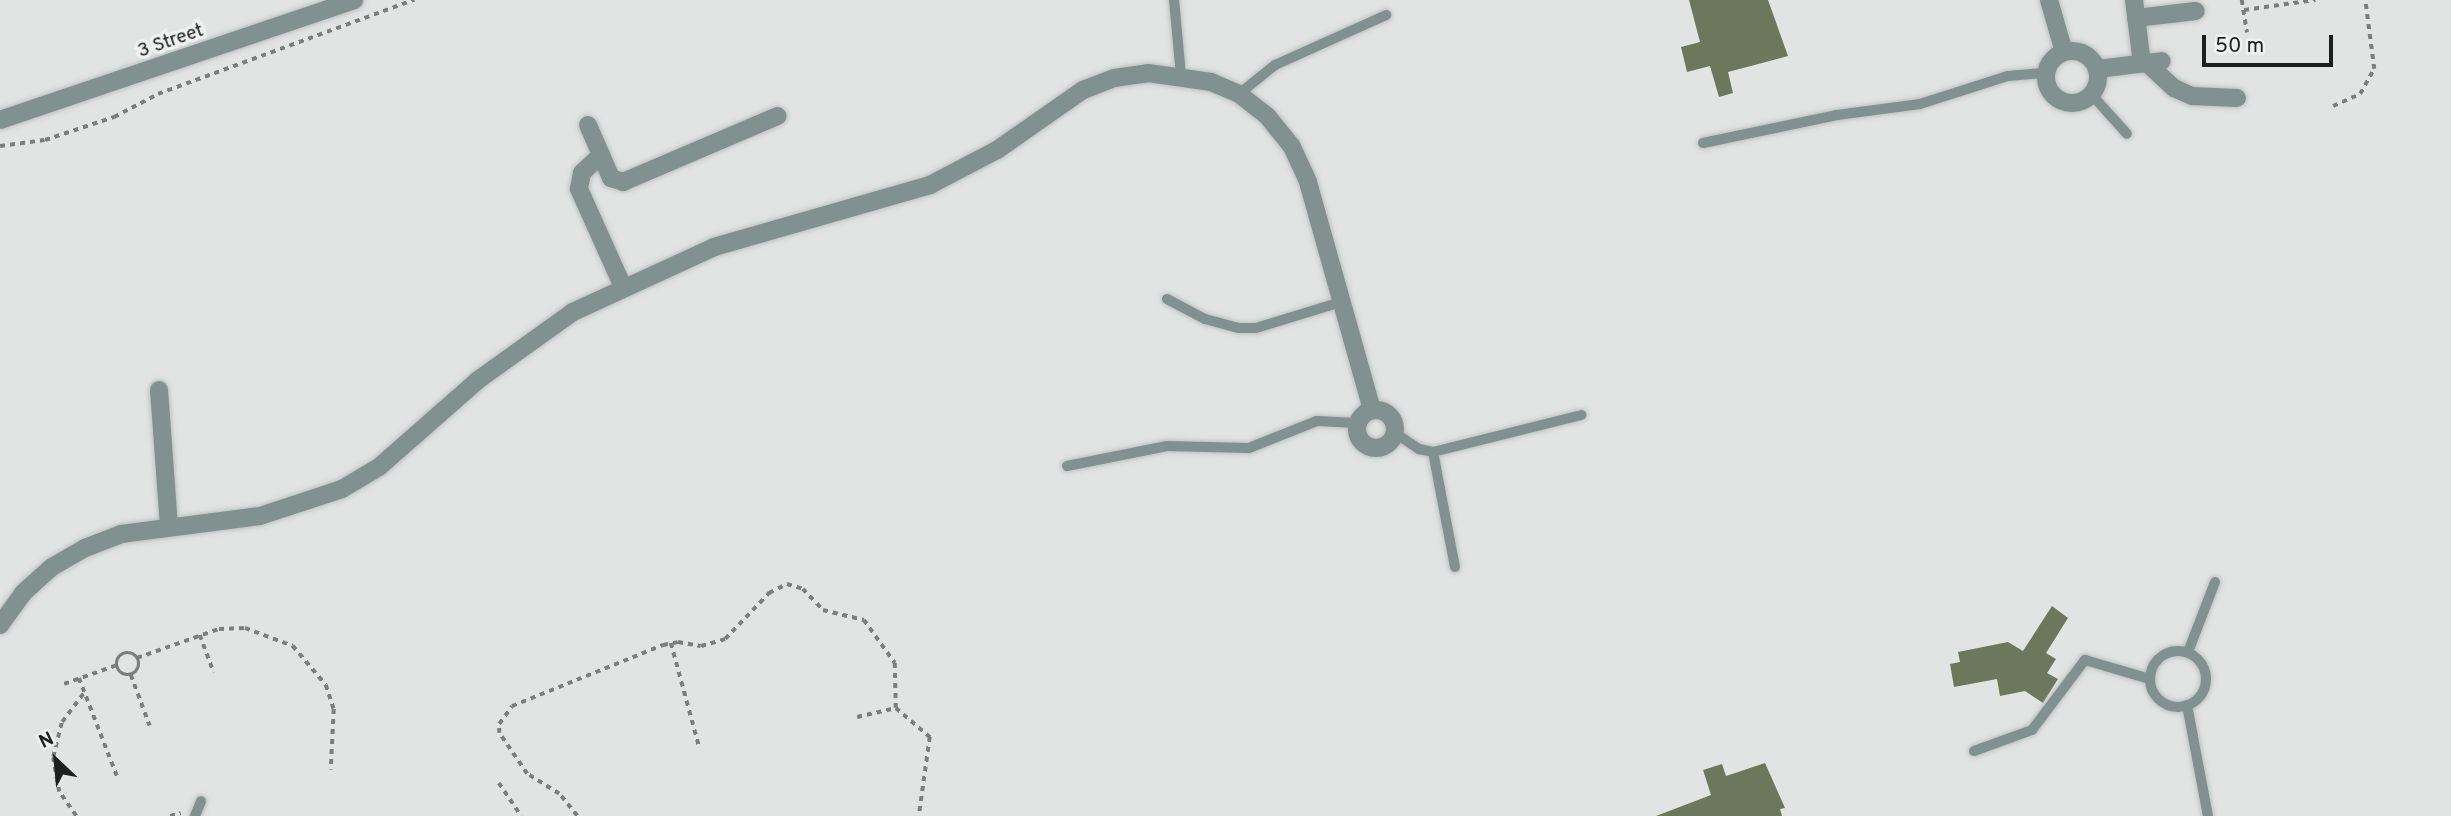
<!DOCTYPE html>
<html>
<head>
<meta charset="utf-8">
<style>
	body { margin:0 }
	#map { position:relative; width:2451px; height:816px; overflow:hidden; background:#e1e4e2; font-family:Overpass,sans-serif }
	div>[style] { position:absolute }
	.building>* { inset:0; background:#6c775c }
	.path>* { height:3.5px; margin-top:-1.75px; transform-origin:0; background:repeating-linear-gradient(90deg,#7c7e7d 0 5px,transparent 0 10px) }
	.path>.ring { margin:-1.75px; padding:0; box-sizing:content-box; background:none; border:3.5px solid #7c7e7d; border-radius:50% }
	.roads { filter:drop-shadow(0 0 2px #bec1bf) drop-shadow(0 0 2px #bec1bf) }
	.lane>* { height:10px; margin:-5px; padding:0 5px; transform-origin:5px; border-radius:5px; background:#809190 }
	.lane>.ring { margin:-5px; padding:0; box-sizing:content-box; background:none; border:10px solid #809190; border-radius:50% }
	.street>* { height:18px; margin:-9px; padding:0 9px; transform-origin:9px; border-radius:9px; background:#809190 }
	.street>.ring { margin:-9px; padding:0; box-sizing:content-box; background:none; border:18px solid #809190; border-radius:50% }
	span { translate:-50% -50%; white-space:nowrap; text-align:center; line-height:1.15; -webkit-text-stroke:7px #eef1ef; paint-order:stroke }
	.street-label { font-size:19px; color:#1e1f1f }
	.north { position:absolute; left:21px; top:725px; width:70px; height:70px; -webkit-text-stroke:5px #eef1ef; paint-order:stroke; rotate:334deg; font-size:19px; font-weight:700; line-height:28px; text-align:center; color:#1e1f1f }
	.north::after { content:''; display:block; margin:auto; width:24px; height:32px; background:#1e1f1f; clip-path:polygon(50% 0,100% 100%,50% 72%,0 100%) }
	.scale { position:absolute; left:2202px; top:35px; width:131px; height:32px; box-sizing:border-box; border:4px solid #1e1f1f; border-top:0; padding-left:9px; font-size:21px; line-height:24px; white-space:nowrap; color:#1e1f1f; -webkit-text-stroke:5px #eef1ef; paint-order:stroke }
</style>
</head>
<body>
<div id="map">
	<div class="building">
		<i style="clip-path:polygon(1689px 0,1768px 0,1788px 56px,1728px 72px,1733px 93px,1719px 97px,1710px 66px,1687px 72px,1681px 47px,1700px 42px)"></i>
		<i style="clip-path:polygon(2052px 606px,2068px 618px,2046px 653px,2056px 659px,2047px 673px,2058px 679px,2043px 703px,2025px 691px,2000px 696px,1997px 679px,1954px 687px,1950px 664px,1960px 662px,1958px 652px,2008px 642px,2023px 651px)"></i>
		<i style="clip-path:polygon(1765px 763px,1785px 808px,1780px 809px,1782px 816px,1656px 816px,1711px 795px,1703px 770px,1722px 764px,1726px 776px)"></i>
	</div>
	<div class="path">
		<i style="left:2242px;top:0;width:33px;rotate:81deg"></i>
		<i style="left:2244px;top:10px;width:72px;rotate:-8deg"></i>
		<i style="left:2333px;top:106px;width:30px;rotate:-24deg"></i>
		<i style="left:2360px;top:94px;width:29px;rotate:-61deg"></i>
		<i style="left:2374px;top:69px;width:70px;rotate:-97.4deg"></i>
		<i style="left:0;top:146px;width:45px;rotate:-7.6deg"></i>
		<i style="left:45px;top:140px;width:73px;rotate:-18.4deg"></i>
		<i style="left:114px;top:117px;width:50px;rotate:-27.6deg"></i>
		<i style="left:158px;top:94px;width:273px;rotate:-20.2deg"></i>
		<i style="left:200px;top:635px;width:40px;rotate:69.8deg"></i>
		<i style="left:671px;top:643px;width:107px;rotate:74.8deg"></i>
		<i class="ring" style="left:117px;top:653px;width:18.5px;height:18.5px"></i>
		<i style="left:137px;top:658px;width:87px;rotate:-19.5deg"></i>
		<i style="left:219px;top:629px;width:26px;rotate:-2deg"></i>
		<i style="left:245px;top:628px;width:51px;rotate:20.6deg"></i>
		<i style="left:293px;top:646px;width:51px;rotate:49.8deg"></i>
		<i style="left:326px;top:685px;width:25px;rotate:72deg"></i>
		<i style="left:334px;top:709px;width:61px;rotate:92.8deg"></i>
		<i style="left:131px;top:675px;width:54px;rotate:69.6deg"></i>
		<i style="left:79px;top:678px;width:105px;rotate:68.8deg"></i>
		<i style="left:64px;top:684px;width:56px;rotate:-19.7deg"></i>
		<i style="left:857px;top:717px;width:39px;rotate:-13deg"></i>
		<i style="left:499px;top:783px;width:40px;rotate:56deg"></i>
		<i style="left:76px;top:816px;width:29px;rotate:-125deg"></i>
		<i style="left:59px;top:792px;width:36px;rotate:-100deg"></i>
		<i style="left:53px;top:757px;width:36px;rotate:-76deg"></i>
		<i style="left:62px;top:722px;width:38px;rotate:-53deg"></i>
		<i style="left:170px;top:816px;width:11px;rotate:-15deg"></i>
		<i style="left:577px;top:816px;width:28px;rotate:-129deg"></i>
		<i style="left:559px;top:794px;width:38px;rotate:-148deg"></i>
		<i style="left:527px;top:774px;width:50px;rotate:-124.3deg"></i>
		<i style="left:499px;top:733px;width:9px;rotate:-90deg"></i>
		<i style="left:499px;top:724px;width:22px;rotate:-54deg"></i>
		<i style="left:512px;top:706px;width:163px;rotate:-22deg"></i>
		<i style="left:663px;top:645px;width:15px;rotate:-11deg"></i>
		<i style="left:678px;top:642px;width:23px;rotate:10deg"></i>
		<i style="left:701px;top:646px;width:25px;rotate:-16deg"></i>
		<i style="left:725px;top:639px;width:64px;rotate:-46.3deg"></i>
		<i style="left:769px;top:593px;width:20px;rotate:-27deg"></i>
		<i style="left:787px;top:584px;width:17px;rotate:17deg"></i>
		<i style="left:803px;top:589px;width:29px;rotate:46deg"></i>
		<i style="left:823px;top:610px;width:42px;rotate:13.7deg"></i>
		<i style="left:864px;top:620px;width:53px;rotate:54.2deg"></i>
		<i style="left:895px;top:663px;width:45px;rotate:88.7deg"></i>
		<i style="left:896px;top:708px;width:45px;rotate:40.5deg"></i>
		<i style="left:930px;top:737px;width:80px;rotate:97.9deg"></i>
	</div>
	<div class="roads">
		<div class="lane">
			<i style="left:1174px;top:0;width:75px;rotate:84.7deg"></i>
			<i style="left:1239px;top:94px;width:46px;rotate:-38.9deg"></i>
			<i style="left:1275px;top:65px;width:122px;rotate:-24.2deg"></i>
			<i style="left:2092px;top:95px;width:52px;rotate:48.1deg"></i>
			<i style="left:1703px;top:143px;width:137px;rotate:-11.8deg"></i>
			<i style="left:1837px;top:115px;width:84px;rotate:-7.5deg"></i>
			<i style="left:1920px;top:104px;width:92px;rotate:-17.7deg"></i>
			<i style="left:2008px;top:76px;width:38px;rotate:-5deg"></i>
			<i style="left:1167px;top:299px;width:43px;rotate:27.8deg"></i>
			<i style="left:1205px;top:319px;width:35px;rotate:15deg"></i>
			<i style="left:1239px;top:328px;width:17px"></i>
			<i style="left:1256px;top:328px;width:89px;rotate:-17deg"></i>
			<i style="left:1395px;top:433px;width:29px;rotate:34deg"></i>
			<i style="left:1419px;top:449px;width:14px;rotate:12deg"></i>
			<i style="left:1433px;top:452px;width:153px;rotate:-14deg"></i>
			<i style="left:1433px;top:452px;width:117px;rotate:79.2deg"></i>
			<i style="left:1067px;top:466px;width:102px;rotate:-11.3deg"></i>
			<i style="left:1167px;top:446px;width:82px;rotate:1.4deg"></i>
			<i style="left:1249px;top:448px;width:73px;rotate:-21.7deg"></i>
			<i style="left:1317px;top:421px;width:40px;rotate:2.9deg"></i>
			<i class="ring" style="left:2150px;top:651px;width:46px;height:46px"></i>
			<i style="left:2188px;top:652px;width:75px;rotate:-68.9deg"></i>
			<i style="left:2187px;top:705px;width:113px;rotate:79.3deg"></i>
			<i style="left:1974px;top:751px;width:62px;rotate:-19.9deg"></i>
			<i style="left:2032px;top:730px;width:88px;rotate:-52.9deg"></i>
			<i style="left:2085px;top:660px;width:68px;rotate:16.3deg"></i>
			<i style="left:195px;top:816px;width:16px;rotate:-68deg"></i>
		</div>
		<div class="street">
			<i style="left:2049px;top:0;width:54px;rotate:73.9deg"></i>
			<i style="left:2134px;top:0;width:64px;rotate:82.9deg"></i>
			<i style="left:2136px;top:18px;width:60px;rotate:-6.7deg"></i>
			<i class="ring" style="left:2046px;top:51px;width:34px;height:34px"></i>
			<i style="left:2147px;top:63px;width:37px;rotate:43deg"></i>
			<i style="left:2174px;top:88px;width:20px;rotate:24deg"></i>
			<i style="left:2192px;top:96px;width:45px;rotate:2.5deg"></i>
			<i style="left:2098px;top:69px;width:64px;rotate:-7.1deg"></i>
			<i style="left:0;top:120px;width:374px;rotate:-18.7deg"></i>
			<i style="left:588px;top:125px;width:58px;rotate:66.5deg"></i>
			<i style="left:611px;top:178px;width:13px;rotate:18deg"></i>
			<i style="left:623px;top:182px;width:168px;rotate:-23.1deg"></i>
			<i style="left:601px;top:155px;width:26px;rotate:137deg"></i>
			<i style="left:582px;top:173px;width:16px;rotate:101deg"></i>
			<i style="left:579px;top:189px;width:107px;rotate:65.8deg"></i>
			<i style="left:159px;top:390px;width:137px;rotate:85.8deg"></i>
			<i class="ring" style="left:1357px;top:410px;width:20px;height:20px"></i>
			<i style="left:0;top:625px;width:39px;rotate:-54deg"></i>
			<i style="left:23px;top:593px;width:39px;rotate:-42deg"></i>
			<i style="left:52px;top:567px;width:38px;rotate:-30deg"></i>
			<i style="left:85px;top:548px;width:39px;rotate:-21deg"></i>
			<i style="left:121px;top:534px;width:140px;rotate:-7.4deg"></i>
			<i style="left:260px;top:516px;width:86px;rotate:-18.2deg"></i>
			<i style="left:342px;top:489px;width:43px;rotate:-30.7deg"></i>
			<i style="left:379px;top:467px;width:132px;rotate:-41.3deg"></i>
			<i style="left:478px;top:380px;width:117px;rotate:-35.6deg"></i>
			<i style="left:573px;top:312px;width:155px;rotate:-24.7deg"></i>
			<i style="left:714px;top:247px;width:225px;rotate:-16deg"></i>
			<i style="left:930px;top:185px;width:76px;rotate:-27.6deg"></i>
			<i style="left:997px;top:150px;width:105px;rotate:-34.9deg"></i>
			<i style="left:1083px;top:90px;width:33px;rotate:-21deg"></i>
			<i style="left:1114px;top:78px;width:34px;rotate:-8deg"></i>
			<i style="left:1148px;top:73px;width:64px;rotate:8.1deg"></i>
			<i style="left:1211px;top:82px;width:30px;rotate:23deg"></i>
			<i style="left:1239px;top:94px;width:37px;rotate:38deg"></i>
			<i style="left:1268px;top:117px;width:38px;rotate:51deg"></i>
			<i style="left:1292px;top:147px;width:38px;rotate:65deg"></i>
			<i style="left:1308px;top:182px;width:237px;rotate:74.3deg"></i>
		</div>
	</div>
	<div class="street-label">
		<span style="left:171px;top:42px;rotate:-19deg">3 Street</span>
	</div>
	<div class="north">N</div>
	<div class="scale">50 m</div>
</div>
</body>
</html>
